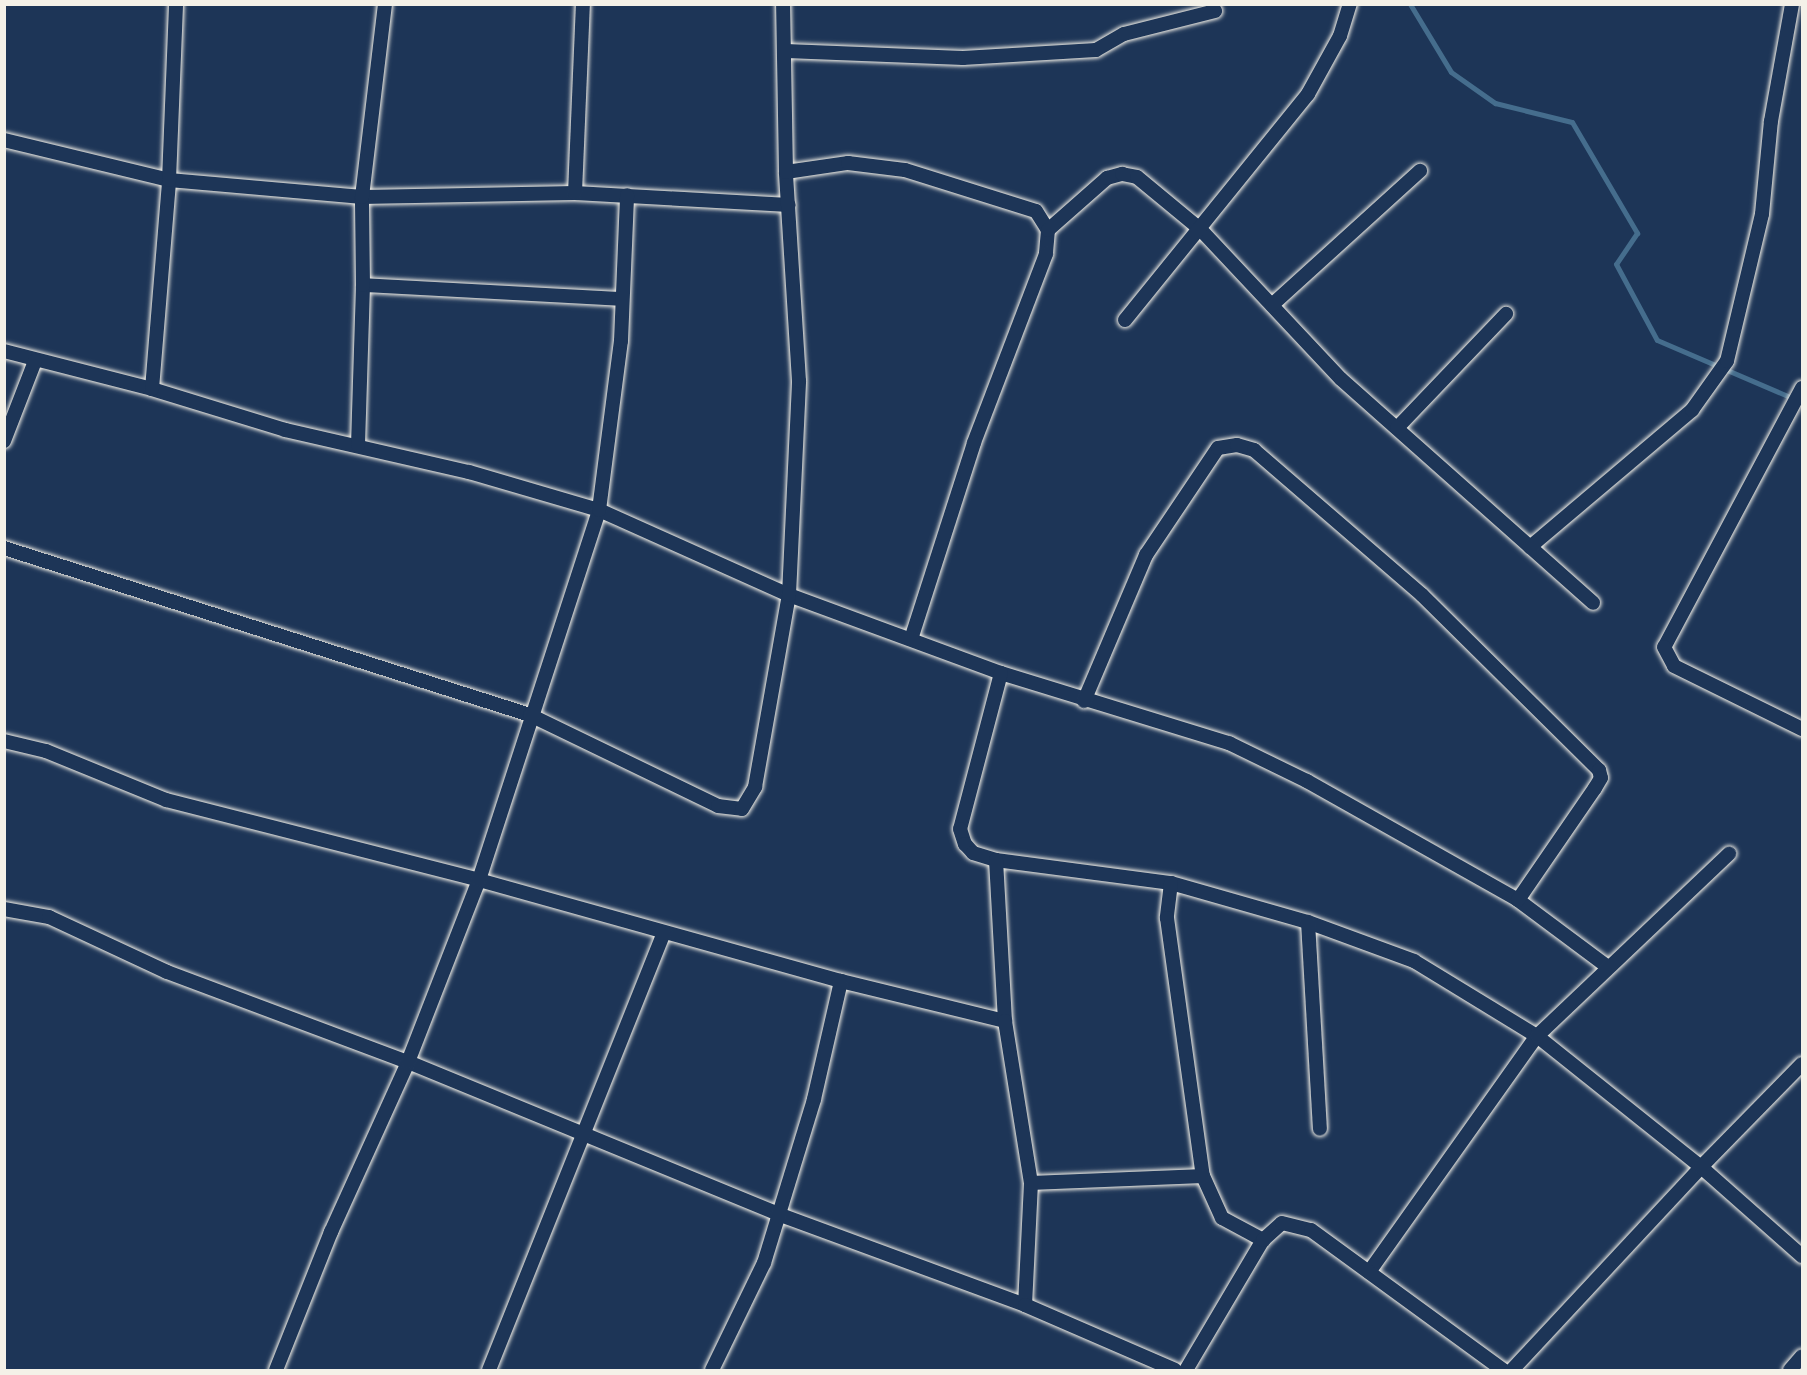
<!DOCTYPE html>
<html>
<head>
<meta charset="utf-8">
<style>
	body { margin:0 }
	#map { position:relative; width:1807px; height:1375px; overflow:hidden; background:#1d3557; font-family:"Shantell Sans",sans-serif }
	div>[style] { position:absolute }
	.stream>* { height:5px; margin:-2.5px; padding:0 2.5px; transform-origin:2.5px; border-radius:2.5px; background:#456d8d }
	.roads { filter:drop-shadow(0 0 2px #f4f1e8) drop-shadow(0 0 2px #f4f1e8) }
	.minor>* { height:14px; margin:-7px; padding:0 7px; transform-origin:7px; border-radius:7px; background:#1d3557 }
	span { translate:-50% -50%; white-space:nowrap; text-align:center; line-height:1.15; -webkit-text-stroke:4.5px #1d3557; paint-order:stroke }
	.frame { position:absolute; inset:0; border:6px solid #f4f1e8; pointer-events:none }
</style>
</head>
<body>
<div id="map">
	<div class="stream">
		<i style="left:1410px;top:4px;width:79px;rotate:58.9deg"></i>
		<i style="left:1451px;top:72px;width:54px;rotate:35.2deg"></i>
		<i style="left:1495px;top:103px;width:79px;rotate:13.9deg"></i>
		<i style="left:1572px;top:122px;width:129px;rotate:59.6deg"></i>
		<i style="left:1637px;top:233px;width:37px;rotate:124deg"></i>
		<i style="left:1616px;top:264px;width:86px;rotate:61.7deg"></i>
		<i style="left:1657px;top:340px;width:158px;rotate:23.2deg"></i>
	</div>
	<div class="roads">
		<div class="minor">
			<i style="left:786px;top:51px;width:177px;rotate:2.3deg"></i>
			<i style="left:963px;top:58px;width:133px;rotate:-3.4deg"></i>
			<i style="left:1096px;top:50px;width:32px;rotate:-30deg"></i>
			<i style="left:1124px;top:34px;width:94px;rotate:-14.2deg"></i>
			<i style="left:4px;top:140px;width:170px;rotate:13.6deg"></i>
			<i style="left:169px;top:180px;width:194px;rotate:5deg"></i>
			<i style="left:362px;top:197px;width:213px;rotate:-1.1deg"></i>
			<i style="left:575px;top:193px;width:214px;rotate:3.2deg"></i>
			<i style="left:786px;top:172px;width:63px;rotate:-8.3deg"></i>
			<i style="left:848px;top:163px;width:57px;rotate:7deg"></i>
			<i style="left:905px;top:170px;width:137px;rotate:17.4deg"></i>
			<i style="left:1036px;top:211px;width:22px;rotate:58deg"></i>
			<i style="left:1048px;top:230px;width:24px;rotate:95deg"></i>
			<i style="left:1046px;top:254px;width:202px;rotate:110.9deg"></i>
			<i style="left:974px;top:443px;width:206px;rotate:107.8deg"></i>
			<i style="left:575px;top:193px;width:189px;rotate:-87.6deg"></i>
			<i style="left:1048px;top:230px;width:79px;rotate:-41.4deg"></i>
			<i style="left:1107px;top:178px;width:16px;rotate:-15deg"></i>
			<i style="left:1122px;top:174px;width:15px;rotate:11deg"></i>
			<i style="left:1137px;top:177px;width:83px;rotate:39.6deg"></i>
			<i style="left:1201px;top:230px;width:204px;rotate:46.8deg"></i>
			<i style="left:1341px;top:379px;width:337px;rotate:41.6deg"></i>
			<i style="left:363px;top:285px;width:259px;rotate:3.1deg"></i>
			<i style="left:1272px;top:305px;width:200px;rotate:-42.2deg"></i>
			<i style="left:1125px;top:320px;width:291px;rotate:-51deg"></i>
			<i style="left:1308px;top:94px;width:66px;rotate:-61.1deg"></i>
			<i style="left:1340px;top:36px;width:34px;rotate:-73deg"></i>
			<i style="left:4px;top:351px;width:153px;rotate:14.4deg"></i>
			<i style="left:152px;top:389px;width:139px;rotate:17.1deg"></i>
			<i style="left:285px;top:430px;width:189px;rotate:12.9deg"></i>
			<i style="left:469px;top:472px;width:135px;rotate:16.3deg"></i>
			<i style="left:599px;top:510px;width:208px;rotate:24.1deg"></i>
			<i style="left:789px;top:595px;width:226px;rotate:20.2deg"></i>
			<i style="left:1001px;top:673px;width:239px;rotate:17.1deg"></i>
			<i style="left:1229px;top:743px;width:87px;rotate:26deg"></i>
			<i style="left:1307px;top:781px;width:242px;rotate:29.4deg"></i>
			<i style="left:1518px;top:900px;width:112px;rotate:36.7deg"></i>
			<i style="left:1802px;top:388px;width:293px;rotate:118deg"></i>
			<i style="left:1664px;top:647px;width:21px;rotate:62deg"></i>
			<i style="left:1674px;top:666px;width:143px;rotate:26.2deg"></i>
			<i style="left:152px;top:389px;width:210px;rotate:-85.3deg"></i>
			<i style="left:169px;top:180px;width:176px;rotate:-87.7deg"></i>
			<i style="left:1397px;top:428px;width:158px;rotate:-46.3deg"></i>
			<i style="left:4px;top:441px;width:86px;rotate:-68.8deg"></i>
			<i style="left:358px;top:445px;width:160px;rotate:-88.2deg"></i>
			<i style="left:363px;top:285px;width:88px;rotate:-90.7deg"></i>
			<i style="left:362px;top:197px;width:194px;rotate:-83.2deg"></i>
			<i style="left:1530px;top:547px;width:212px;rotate:-40.2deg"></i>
			<i style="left:1692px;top:410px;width:60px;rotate:-54.5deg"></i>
			<i style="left:1727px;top:361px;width:151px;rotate:-76.6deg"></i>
			<i style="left:1762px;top:214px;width:93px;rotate:-84.5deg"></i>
			<i style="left:1771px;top:121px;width:119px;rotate:-79.8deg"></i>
			<i style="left:4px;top:548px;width:552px;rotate:17.61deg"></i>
			<i style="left:530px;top:715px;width:209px;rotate:25.8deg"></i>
			<i style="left:718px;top:806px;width:24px;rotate:7deg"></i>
			<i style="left:742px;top:809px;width:26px;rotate:-59deg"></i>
			<i style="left:755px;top:787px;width:195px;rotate:-80deg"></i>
			<i style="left:789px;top:595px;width:214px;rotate:-87.3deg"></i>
			<i style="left:799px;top:381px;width:209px;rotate:-93.6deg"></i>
			<i style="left:786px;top:172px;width:168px;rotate:-91deg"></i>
			<i style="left:1001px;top:673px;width:161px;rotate:104.7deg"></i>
			<i style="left:960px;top:829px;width:16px;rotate:72deg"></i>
			<i style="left:965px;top:844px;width:12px;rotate:48deg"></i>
			<i style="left:973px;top:853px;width:24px;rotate:17deg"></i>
			<i style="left:996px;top:860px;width:177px;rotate:7.5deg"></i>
			<i style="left:1171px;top:883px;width:142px;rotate:15.9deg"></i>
			<i style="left:1308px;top:922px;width:113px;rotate:20.2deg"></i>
			<i style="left:1414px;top:961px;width:144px;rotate:31.4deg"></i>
			<i style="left:1537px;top:1036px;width:210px;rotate:38.6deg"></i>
			<i style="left:1701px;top:1167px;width:135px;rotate:41.4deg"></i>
			<i style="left:1084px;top:701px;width:159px;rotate:-67deg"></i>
			<i style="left:1146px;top:555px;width:129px;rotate:-56.1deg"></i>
			<i style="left:1218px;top:448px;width:19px;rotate:-9deg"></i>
			<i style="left:1237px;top:445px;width:18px;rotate:16deg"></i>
			<i style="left:1254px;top:450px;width:222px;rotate:40.8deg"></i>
			<i style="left:1422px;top:595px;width:249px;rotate:44.7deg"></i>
			<i style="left:1599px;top:770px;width:8px;rotate:76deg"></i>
			<i style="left:1601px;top:778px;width:12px;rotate:121deg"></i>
			<i style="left:1595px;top:788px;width:136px;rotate:124.5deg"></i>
			<i style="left:4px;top:741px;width:43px;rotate:13.4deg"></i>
			<i style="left:46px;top:751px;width:130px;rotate:22.2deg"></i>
			<i style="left:166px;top:800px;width:323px;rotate:14.3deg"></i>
			<i style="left:479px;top:880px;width:376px;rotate:15.6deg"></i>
			<i style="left:841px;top:981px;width:169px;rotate:13.7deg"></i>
			<i style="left:996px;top:860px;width:161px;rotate:86.8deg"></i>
			<i style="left:1005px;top:1021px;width:164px;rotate:80.9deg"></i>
			<i style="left:1031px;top:1183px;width:122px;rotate:92.8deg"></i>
			<i style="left:1171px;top:883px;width:35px;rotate:97deg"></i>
			<i style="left:1167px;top:918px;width:260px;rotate:82.1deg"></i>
			<i style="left:1203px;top:1176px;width:46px;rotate:65.7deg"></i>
			<i style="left:1222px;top:1218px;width:47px;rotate:28.2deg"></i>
			<i style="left:4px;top:909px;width:46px;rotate:10.1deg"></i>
			<i style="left:49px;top:917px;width:130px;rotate:25deg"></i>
			<i style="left:167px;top:972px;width:257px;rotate:20.5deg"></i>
			<i style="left:408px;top:1062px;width:400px;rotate:22.3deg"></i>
			<i style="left:778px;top:1214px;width:263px;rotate:20.2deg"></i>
			<i style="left:1025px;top:1305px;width:163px;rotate:23.4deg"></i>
			<i style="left:1308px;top:922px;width:207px;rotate:86.7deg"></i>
			<i style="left:1031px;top:1183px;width:172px;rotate:-2.3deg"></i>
			<i style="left:1369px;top:1272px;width:290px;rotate:-54.6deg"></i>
			<i style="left:1537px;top:1036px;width:265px;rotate:-43.5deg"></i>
			<i style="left:276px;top:1370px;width:149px;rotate:-68.3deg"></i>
			<i style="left:331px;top:1232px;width:187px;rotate:-65.6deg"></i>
			<i style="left:408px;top:1062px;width:195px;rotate:-68.7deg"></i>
			<i style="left:479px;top:880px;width:389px;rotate:-72deg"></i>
			<i style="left:599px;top:510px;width:170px;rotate:-82.6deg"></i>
			<i style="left:621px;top:341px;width:146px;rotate:-87.6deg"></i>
			<i style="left:489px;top:1370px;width:471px;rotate:-68.2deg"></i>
			<i style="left:712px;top:1370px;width:119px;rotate:-64.1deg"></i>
			<i style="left:764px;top:1263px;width:171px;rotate:-73deg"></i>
			<i style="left:814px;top:1099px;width:121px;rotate:-77.1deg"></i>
			<i style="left:1186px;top:1370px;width:151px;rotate:-59.4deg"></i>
			<i style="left:1263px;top:1240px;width:25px;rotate:-42deg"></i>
			<i style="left:1282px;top:1223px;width:30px;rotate:14deg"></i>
			<i style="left:1311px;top:1230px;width:238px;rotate:36.1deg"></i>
			<i style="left:1512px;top:1370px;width:277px;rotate:-47deg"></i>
			<i style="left:1701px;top:1167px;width:144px;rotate:-45.6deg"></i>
			<i style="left:1790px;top:1370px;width:18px;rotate:-49deg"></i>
		</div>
	</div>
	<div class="frame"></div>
</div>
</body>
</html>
